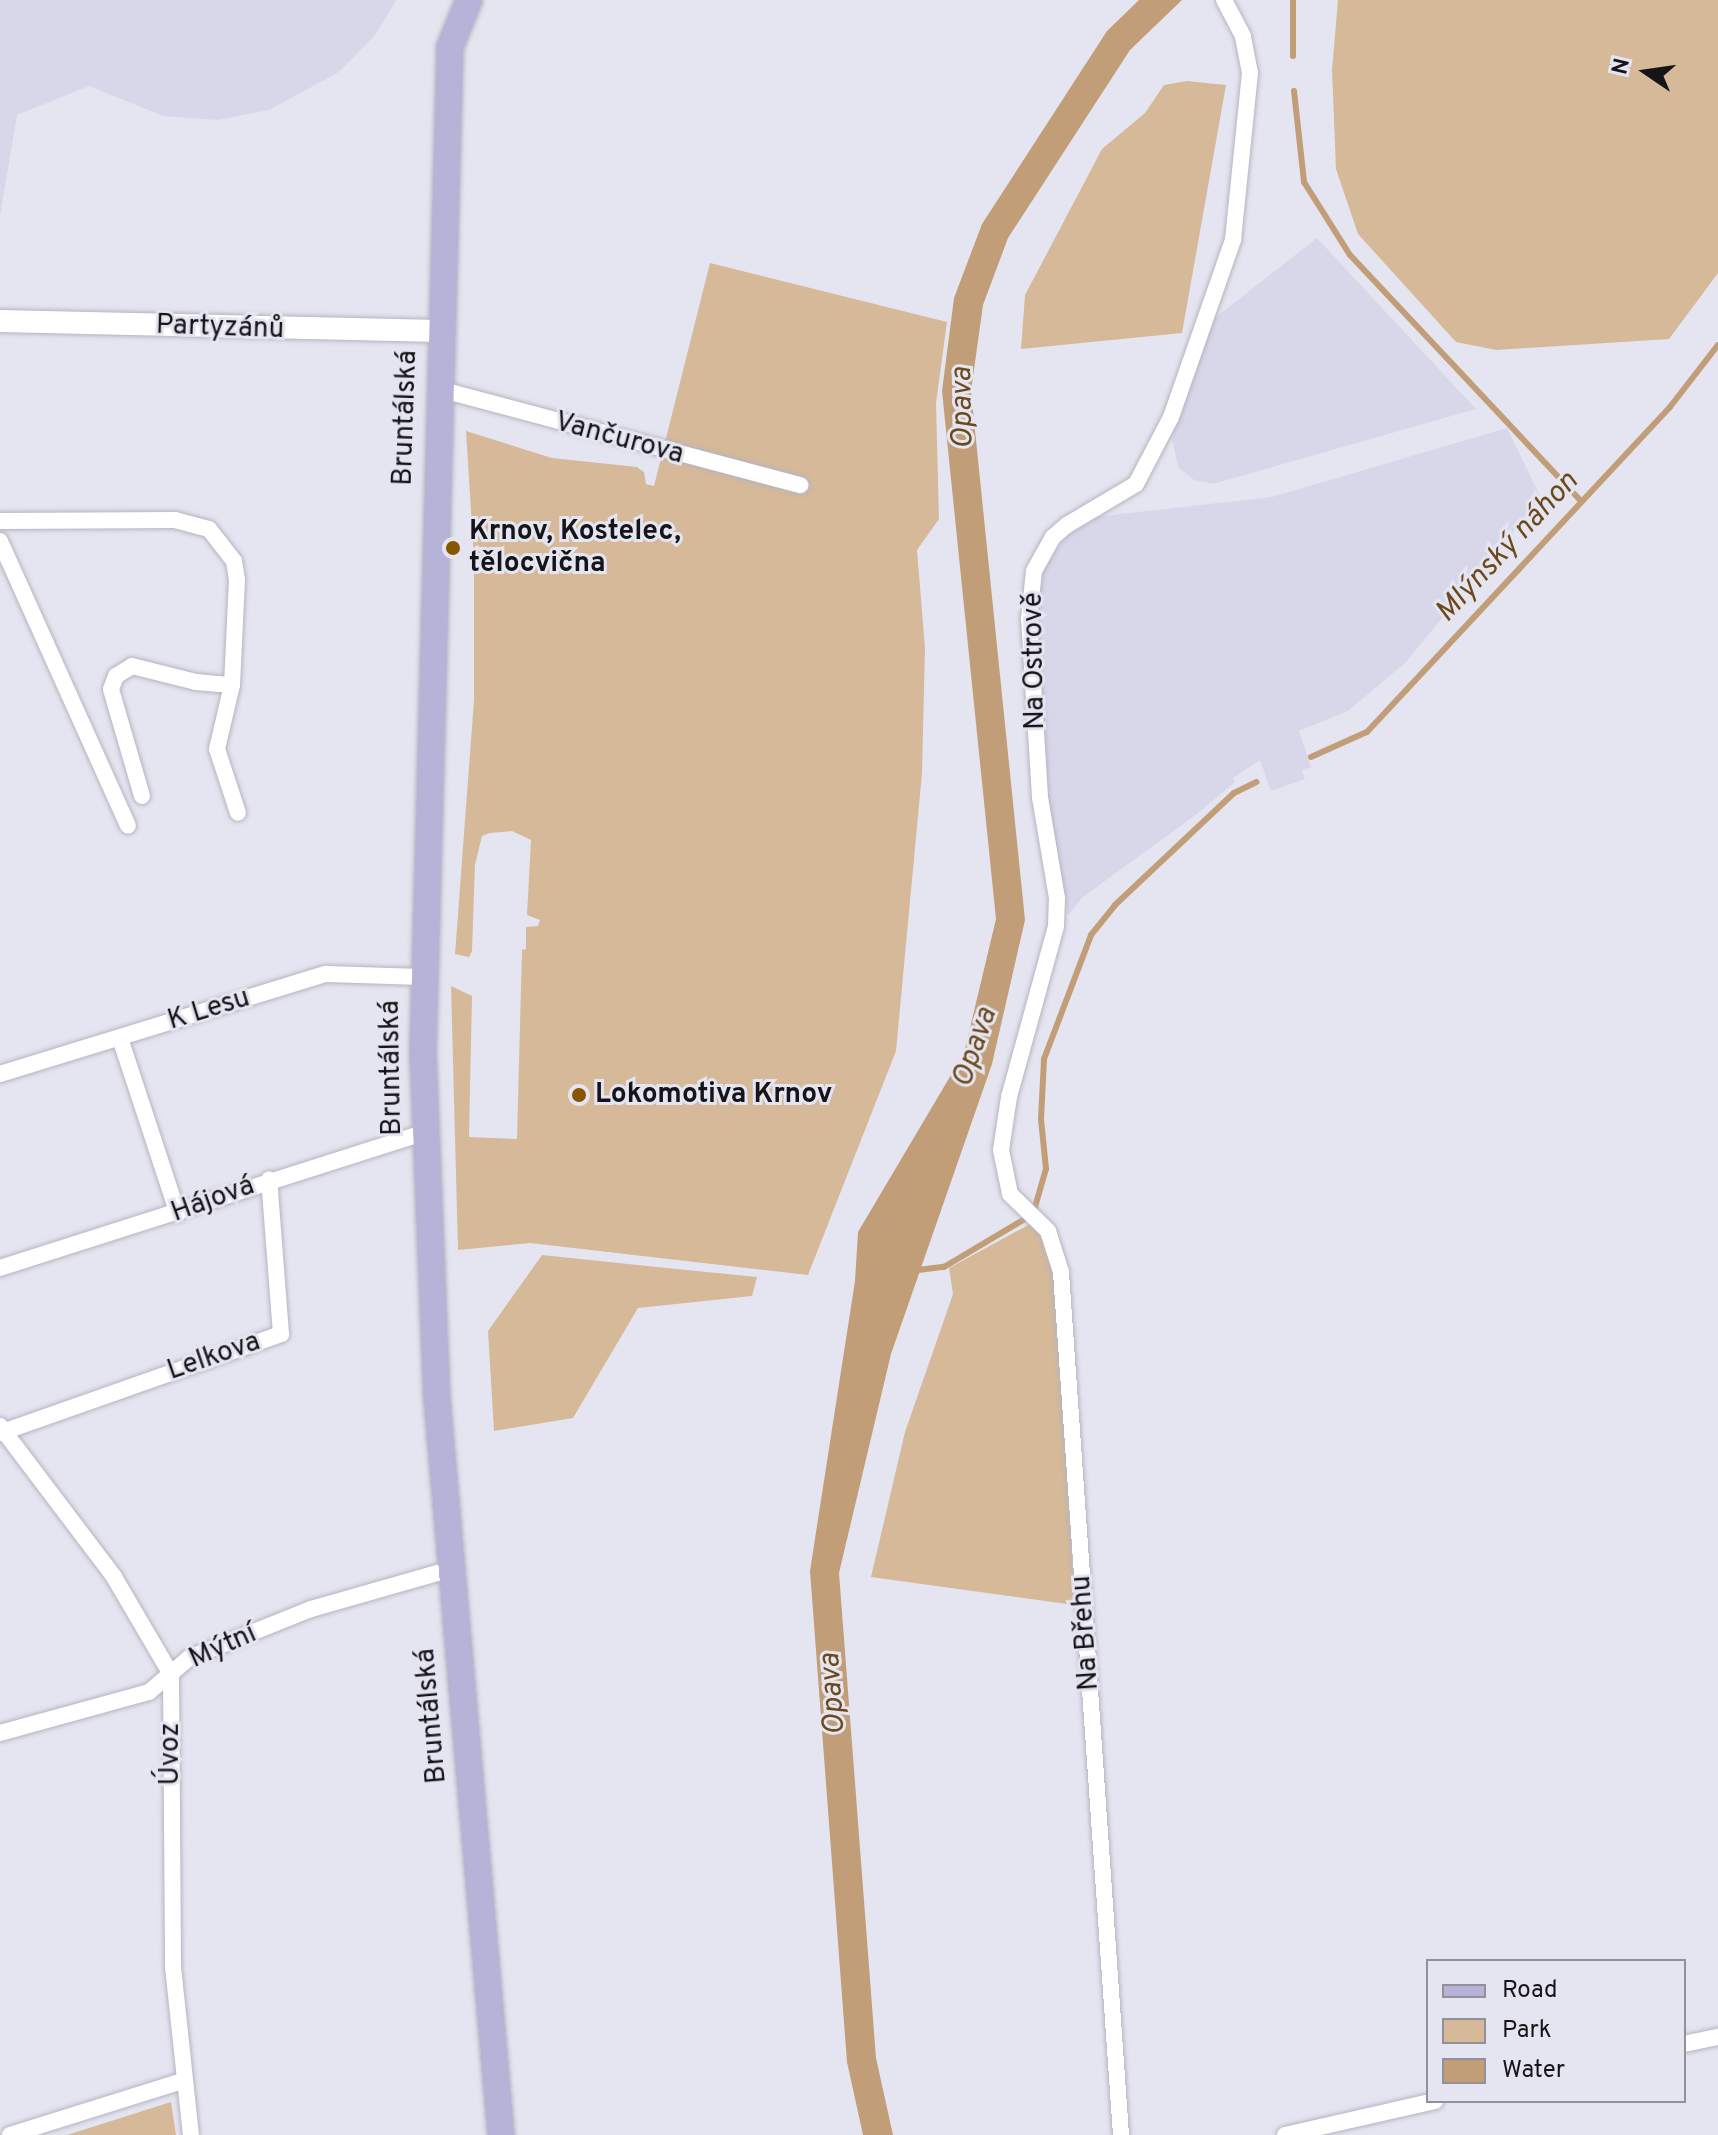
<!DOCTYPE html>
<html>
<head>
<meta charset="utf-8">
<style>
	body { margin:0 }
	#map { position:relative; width:1718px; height:2135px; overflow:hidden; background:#e5e5f1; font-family:Overpass,sans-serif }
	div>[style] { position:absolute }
	.built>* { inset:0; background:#d8d7ea }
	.green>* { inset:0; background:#d5b999 }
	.water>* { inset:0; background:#c19e77 }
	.stream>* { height:6px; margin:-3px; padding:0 3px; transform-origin:3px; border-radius:3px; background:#c19e77 }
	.roads { filter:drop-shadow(0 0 2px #b5b4c0) drop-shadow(0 0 2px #b5b4c0) }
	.minor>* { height:16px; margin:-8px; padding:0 8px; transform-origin:8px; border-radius:8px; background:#fff }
	.tertiary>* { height:22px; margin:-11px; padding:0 11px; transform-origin:11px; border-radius:11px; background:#fff }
	.primary>* { height:26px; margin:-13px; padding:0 13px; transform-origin:13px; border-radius:13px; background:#b7b3d8 }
	.dots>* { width:22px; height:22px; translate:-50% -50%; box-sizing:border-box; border:4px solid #e5e5f1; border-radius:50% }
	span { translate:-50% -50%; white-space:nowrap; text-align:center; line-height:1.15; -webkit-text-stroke:6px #e5e5f1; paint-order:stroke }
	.street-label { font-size:28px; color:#151418 }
	.poi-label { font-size:28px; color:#151418; font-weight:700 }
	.left { translate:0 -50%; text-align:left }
	.water-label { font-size:30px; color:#6c491a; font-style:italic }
	.legend { position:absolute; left:1426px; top:1959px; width:260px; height:144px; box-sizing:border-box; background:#e5e5f1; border:2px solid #92919a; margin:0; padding:10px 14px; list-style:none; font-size:24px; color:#151418 }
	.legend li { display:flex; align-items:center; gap:16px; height:40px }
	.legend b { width:40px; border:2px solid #92919a }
	.north { position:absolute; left:1606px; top:32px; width:80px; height:80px; -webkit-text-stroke:6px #e5e5f1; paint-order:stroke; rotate:283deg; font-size:22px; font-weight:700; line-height:32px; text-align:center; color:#151418 }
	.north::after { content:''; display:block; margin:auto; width:28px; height:36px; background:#151418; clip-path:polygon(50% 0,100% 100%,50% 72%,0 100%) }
</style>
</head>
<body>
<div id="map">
	<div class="built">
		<i style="clip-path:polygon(0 0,396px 0,376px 34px,339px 72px,269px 110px,217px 120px,163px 116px,89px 86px,17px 115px,0 216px)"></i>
		<i style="clip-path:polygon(1317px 238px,1476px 409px,1213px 484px,1194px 480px,1178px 467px,1172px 438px,1212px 320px)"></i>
		<i style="clip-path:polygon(1507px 428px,1541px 498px,1405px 663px,1348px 711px,1299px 731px,1311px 767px,1302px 770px,1305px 779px,1271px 791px,1260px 760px,1233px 778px,1235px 782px,1197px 814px,1083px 897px,1068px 915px,1046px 793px,1033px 631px,1039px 570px,1069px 534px,1093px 517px,1272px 497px)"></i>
	</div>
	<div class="green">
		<i style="clip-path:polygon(1338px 0,1718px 0,1718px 273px,1669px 339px,1496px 350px,1456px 342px,1358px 234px,1336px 169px,1332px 70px)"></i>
		<i style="clip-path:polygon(1187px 81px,1226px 85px,1182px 333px,1021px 349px,1025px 295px,1102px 149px,1145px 113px,1164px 85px)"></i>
		<i style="clip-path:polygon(710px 263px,947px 322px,936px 403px,939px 519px,917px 550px,925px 648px,922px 773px,896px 1051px,808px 1275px,530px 1243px,458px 1250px,451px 986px,472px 996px,469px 1137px,517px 1139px,522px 950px,526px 949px,526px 927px,538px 926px,540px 920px,527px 915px,531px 840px,512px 831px,490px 833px,482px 836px,475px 865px,472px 951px,469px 957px,455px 954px,474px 700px,474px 559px,466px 431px,552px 458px,637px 467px,644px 472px,646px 484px,654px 486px)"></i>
		<i style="clip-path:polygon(1032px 1223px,1043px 1236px,1055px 1269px,1075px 1605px,871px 1577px,905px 1432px,953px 1294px,949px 1268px)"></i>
		<i style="clip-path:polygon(542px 1255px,647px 1266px,757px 1277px,752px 1296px,638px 1308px,573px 1418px,494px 1431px,488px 1331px)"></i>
		<i style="clip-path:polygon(171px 2102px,176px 2135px,67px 2135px)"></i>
	</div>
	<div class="water">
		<i style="clip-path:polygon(1139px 0,1182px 0,1130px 50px,1008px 238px,983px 305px,971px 391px,1025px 920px,992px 1064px,891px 1354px,839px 1573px,876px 2058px,893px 2135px,863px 2135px,847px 2062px,810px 1571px,855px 1281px,858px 1232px,964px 1053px,996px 919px,942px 391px,954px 298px,982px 224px,1107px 31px)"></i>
	</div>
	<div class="stream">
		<i style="left:1293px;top:0;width:56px;rotate:90deg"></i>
		<i style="left:1294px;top:91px;width:92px;rotate:83.7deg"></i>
		<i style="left:1304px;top:182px;width:86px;rotate:57.8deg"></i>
		<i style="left:1350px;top:255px;width:336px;rotate:46.8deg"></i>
		<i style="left:1311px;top:757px;width:61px;rotate:-24.1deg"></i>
		<i style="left:1367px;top:732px;width:444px;rotate:-47deg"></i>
		<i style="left:1670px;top:407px;width:78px;rotate:-52.3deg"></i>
		<i style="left:918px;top:1270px;width:26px;rotate:-7deg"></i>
		<i style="left:944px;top:1267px;width:92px;rotate:-30.7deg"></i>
		<i style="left:1023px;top:1220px;width:18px;rotate:-47deg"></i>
		<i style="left:1035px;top:1207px;width:40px;rotate:-74deg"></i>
		<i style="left:1046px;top:1169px;width:50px;rotate:-95.7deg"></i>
		<i style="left:1041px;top:1119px;width:60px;rotate:-87.1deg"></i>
		<i style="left:1044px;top:1059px;width:133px;rotate:-69.2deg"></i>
		<i style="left:1091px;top:935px;width:38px;rotate:-51deg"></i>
		<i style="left:1115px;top:905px;width:163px;rotate:-43.3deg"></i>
		<i style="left:1234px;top:793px;width:25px;rotate:-26deg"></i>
	</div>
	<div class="roads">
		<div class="minor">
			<i style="left:439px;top:389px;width:374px;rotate:14.9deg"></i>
			<i style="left:0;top:521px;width:175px;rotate:-0.3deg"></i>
			<i style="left:175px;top:520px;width:35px;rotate:15deg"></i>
			<i style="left:209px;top:529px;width:41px;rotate:52deg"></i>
			<i style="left:234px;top:561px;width:18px;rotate:81deg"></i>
			<i style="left:237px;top:579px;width:106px;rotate:92.7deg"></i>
			<i style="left:232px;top:685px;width:66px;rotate:103.2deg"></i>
			<i style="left:217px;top:749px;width:67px;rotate:71.8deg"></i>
			<i style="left:0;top:541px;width:312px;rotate:65.8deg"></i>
			<i style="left:142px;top:796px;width:111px;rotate:-106.2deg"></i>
			<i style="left:111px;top:689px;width:14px;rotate:-69deg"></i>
			<i style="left:116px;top:676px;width:19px;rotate:-32deg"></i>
			<i style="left:132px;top:666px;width:66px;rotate:14deg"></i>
			<i style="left:196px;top:682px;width:36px;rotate:5deg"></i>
			<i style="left:120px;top:1038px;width:185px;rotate:71.8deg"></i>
			<i style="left:0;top:1074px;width:341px;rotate:-17.1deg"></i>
			<i style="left:326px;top:974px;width:96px;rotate:1.8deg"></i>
			<i style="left:0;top:1268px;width:447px;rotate:-17.7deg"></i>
			<i style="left:0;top:1426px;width:189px;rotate:52.9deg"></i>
			<i style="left:114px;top:1577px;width:113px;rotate:59.6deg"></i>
			<i style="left:171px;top:1674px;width:293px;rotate:89.6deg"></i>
			<i style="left:173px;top:1967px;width:169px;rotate:83.9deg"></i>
			<i style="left:0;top:1433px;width:298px;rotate:-19.4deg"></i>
			<i style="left:281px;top:1334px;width:155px;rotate:-94.4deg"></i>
			<i style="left:0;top:1733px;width:155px;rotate:-15.4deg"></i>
			<i style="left:149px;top:1692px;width:52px;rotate:-40.4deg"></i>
			<i style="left:189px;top:1658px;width:131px;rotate:-21.9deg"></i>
			<i style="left:311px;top:1609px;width:146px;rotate:-15.9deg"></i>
			<i style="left:1684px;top:2044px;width:35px;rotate:-12deg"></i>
			<i style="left:10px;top:2135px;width:183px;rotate:-17.4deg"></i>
			<i style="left:1121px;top:2135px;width:865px;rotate:-93.98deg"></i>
			<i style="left:1061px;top:1272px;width:43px;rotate:-107.6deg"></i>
			<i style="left:1048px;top:1231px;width:53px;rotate:-135.8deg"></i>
			<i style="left:1010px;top:1194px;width:45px;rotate:-101.6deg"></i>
			<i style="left:1001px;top:1150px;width:54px;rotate:-81.4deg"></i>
			<i style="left:1009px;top:1097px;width:177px;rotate:-74.6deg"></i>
			<i style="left:1056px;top:926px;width:28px;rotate:-88deg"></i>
			<i style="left:1057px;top:898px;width:102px;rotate:-99.6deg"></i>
			<i style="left:1040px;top:797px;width:178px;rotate:-93.5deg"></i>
			<i style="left:1029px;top:619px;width:48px;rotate:-84.1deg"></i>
			<i style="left:1034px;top:571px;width:39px;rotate:-61deg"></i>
			<i style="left:1053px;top:537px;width:18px;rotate:-41deg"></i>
			<i style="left:1067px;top:525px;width:80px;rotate:-30.7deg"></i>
			<i style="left:1136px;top:484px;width:76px;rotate:-62.4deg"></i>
			<i style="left:1171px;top:417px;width:188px;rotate:-70.7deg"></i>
			<i style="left:1233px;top:240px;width:168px;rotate:-84.2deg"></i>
			<i style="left:1250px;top:73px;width:38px;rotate:-101deg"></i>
			<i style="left:1243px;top:36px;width:41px;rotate:-117.8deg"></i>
			<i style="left:1285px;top:2135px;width:154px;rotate:-12.8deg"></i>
		</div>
		<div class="tertiary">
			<i style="left:0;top:321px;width:440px;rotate:1.3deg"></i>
		</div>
		<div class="primary">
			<i style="left:469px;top:0;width:51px;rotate:112deg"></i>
			<i style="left:450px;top:47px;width:1007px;rotate:91.54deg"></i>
			<i style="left:423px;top:1054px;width:345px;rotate:87.7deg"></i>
			<i style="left:437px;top:1399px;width:739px;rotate:85.03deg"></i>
		</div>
	</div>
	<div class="dots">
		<i style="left:453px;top:548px;background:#895600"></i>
		<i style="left:579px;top:1095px;background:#895600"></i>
	</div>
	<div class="street-label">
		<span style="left:220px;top:328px;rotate:2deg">Partyzánů</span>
		<span style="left:406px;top:418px;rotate:-88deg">Bruntálská</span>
		<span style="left:619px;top:439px;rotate:15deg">Vančurova</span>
		<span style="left:1035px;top:661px;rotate:-91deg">Na Ostrově</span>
		<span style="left:209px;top:1010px;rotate:-17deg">K Lesu</span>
		<span style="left:392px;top:1068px;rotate:-91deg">Bruntálská</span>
		<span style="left:213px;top:1200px;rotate:-20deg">Hájová</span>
		<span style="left:214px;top:1357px;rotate:-19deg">Lelkova</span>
		<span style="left:1086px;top:1633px;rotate:-94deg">Na Břehu</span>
		<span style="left:223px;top:1647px;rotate:-24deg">Mýtní</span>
		<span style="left:432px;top:1716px;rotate:-95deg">Bruntálská</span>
		<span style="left:171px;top:1754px;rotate:-90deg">Úvoz</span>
	</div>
	<div class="poi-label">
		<span class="left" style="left:469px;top:548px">Krnov, Kostelec,<br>tělocvična</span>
		<span class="left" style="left:595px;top:1095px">Lokomotiva Krnov</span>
	</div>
	<div class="water-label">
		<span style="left:964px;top:408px;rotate:-91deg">Opava</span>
		<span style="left:1508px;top:548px;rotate:-47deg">Mlýnský náhon</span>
		<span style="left:976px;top:1048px;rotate:-71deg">Opava</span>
		<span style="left:834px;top:1694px;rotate:-94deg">Opava</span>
	</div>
	<ul class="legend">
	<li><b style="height:10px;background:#b7b3d8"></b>Road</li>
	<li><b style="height:22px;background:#d5b999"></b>Park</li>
	<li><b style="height:22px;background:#c19e77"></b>Water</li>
	</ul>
	<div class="north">N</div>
</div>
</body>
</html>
